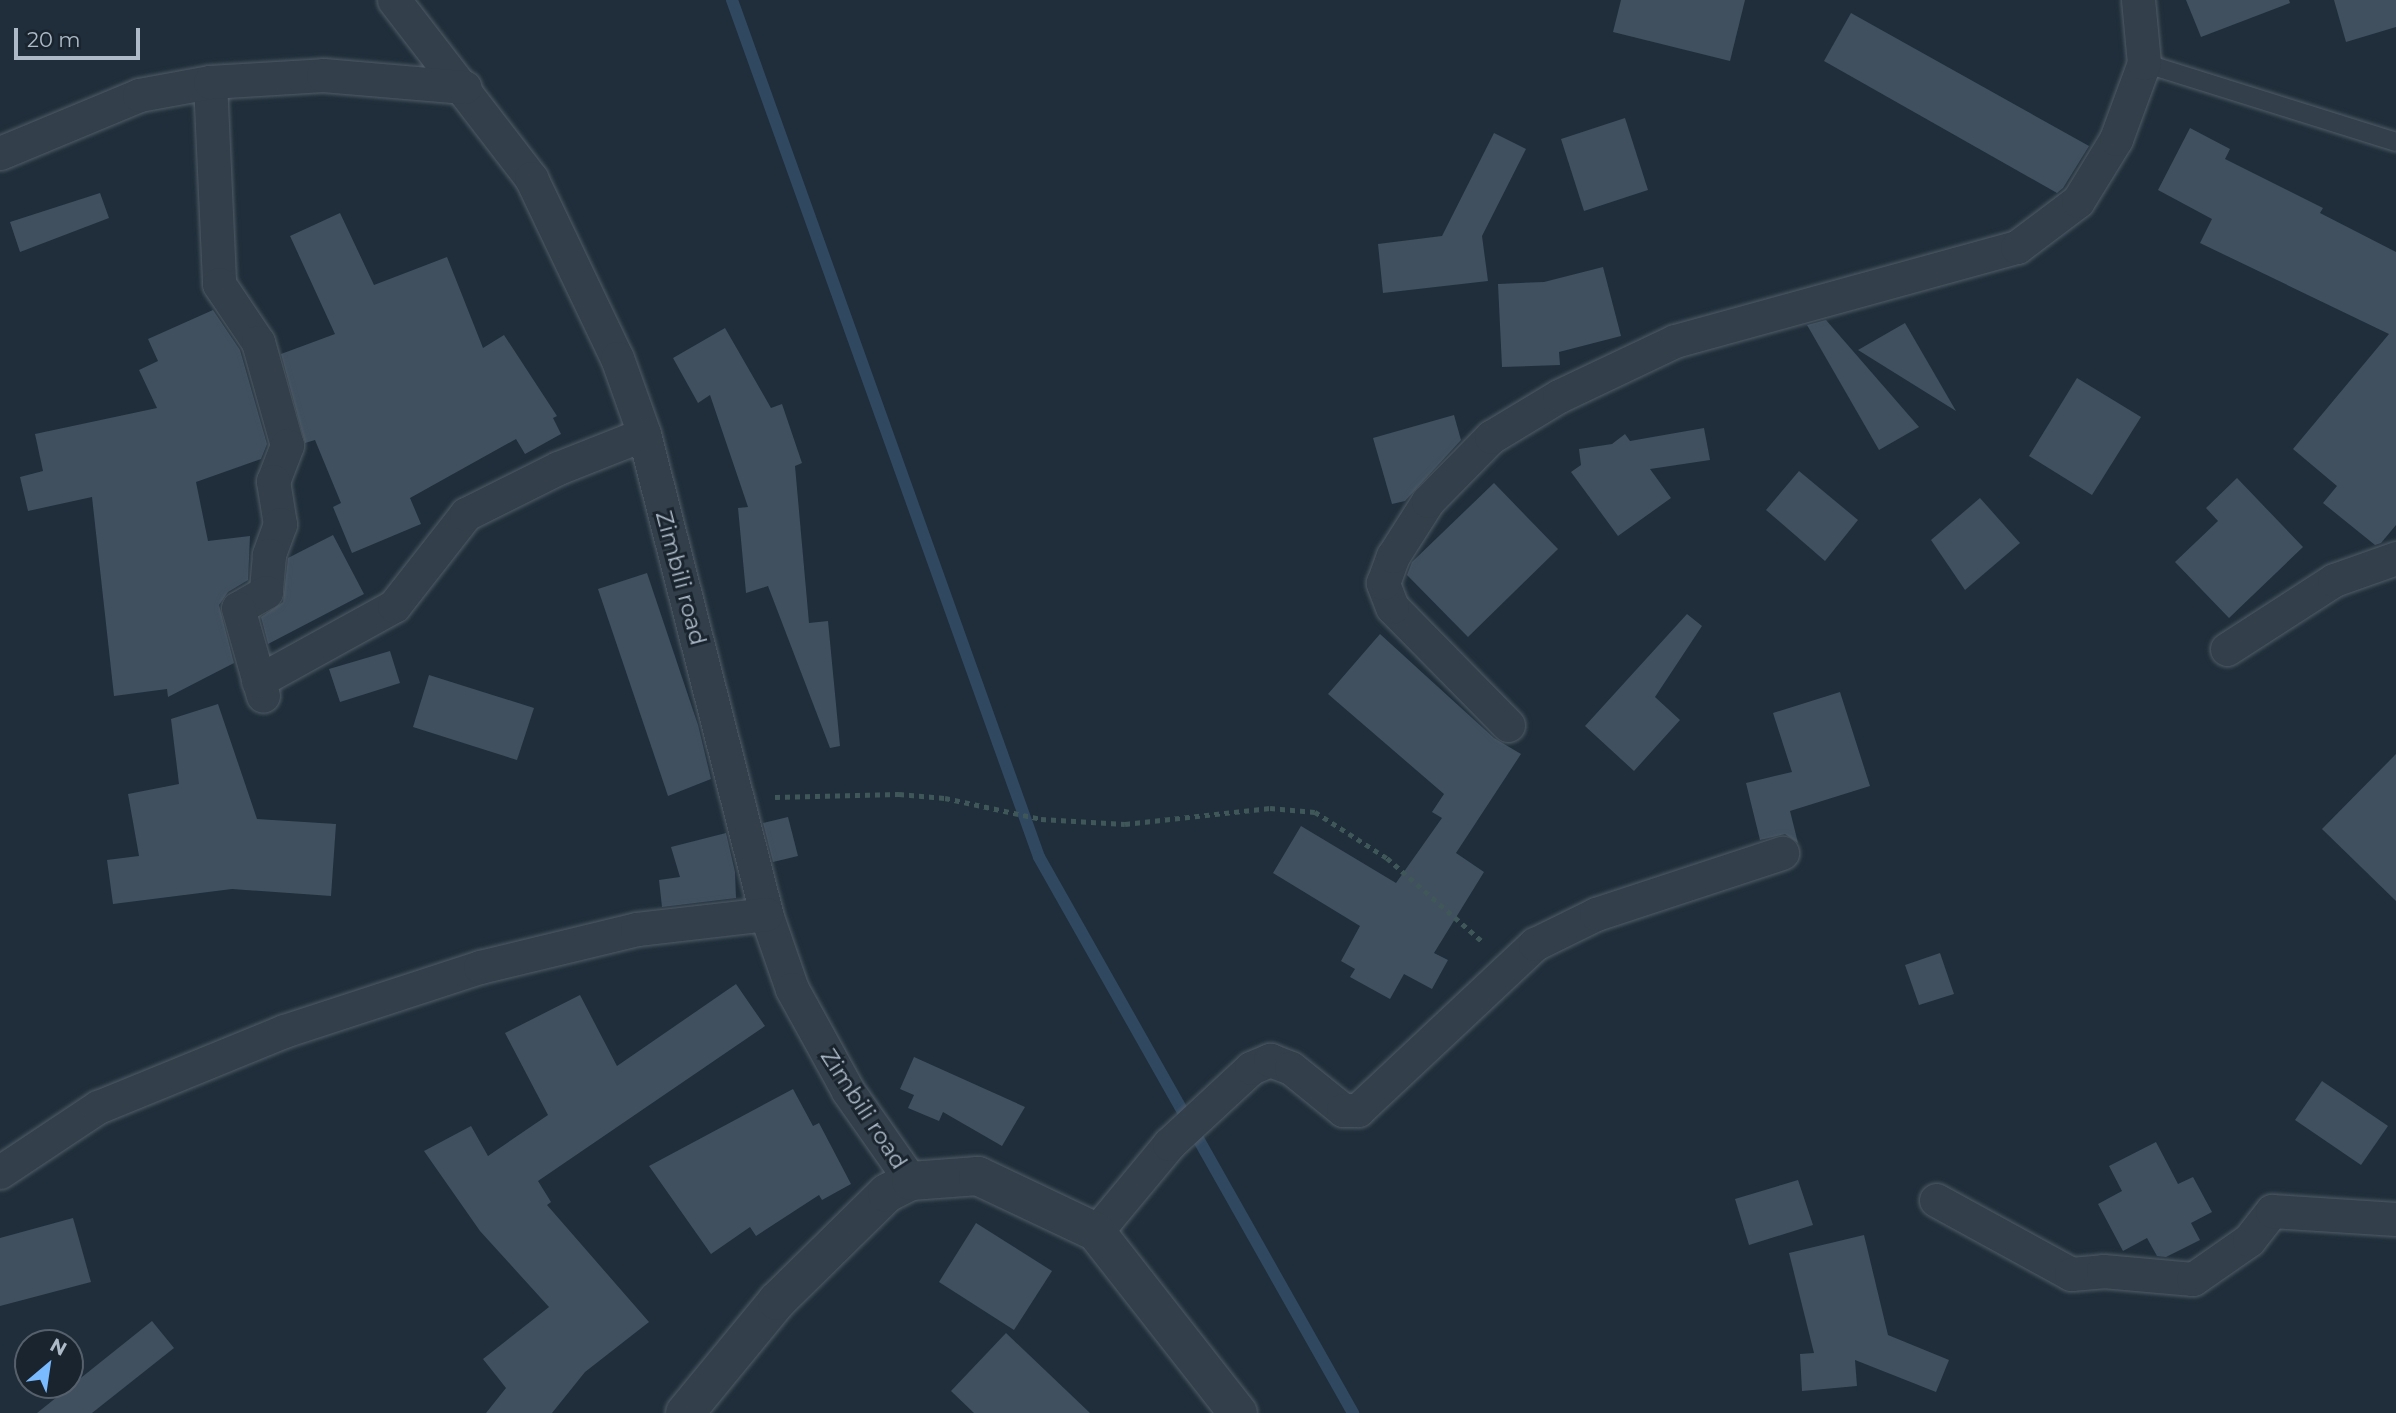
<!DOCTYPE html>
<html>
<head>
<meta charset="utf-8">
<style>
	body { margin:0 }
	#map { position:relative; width:2396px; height:1413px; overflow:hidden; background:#1f2e3a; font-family:Montserrat,sans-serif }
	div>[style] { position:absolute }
	.stream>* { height:12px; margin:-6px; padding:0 6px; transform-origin:6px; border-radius:6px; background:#304961 }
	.building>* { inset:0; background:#40505f }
	.path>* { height:4.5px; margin-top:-2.25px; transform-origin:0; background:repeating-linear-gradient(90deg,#3f5758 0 5px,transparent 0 10px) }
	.roads { filter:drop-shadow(0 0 2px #515d68) drop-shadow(0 0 2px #515d68) }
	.service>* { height:18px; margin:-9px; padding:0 9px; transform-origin:9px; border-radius:9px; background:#333f4a }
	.minor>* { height:33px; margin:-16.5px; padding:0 16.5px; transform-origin:16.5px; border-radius:16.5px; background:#333f4a }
	.tertiary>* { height:38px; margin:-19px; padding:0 19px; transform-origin:19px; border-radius:19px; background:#333f4a }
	span { translate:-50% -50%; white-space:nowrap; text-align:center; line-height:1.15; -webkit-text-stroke:6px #19242f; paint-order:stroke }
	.street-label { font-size:23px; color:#aebac7 }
	.north { position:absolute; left:14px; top:1329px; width:70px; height:70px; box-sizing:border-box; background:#19242f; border:2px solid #55606c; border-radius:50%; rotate:29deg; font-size:19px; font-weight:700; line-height:28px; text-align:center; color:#aebac7 }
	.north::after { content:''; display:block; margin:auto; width:24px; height:32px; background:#7abbff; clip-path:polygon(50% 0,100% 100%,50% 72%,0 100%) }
	.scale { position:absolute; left:14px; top:28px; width:126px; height:32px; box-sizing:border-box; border:4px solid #aebac7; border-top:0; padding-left:9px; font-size:21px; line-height:24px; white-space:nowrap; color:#aebac7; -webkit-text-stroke:5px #19242f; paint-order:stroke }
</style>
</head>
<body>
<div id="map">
	<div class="stream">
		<i style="left:732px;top:0;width:910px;rotate:70.29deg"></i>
		<i style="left:1039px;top:857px;width:639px;rotate:60.54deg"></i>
	</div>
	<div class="building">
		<i style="clip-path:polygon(1621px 0,1745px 0,1730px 61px,1613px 32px)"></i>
		<i style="clip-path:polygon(2186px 0,2289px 0,2290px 3px,2201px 37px)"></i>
		<i style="clip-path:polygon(2334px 0,2396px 0,2396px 27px,2346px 42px)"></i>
		<i style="clip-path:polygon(1851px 13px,2089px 146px,2063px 188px,2057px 193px,1824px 61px)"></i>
		<i style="clip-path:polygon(1625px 118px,1648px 190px,1584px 211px,1561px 139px)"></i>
		<i style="clip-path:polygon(2190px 128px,2230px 149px,2225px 159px,2323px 208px,2320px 213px,2396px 252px,2396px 525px,2381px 543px,2375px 545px,2323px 503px,2337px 486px,2293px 449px,2389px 334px,2200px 243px,2212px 219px,2158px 190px)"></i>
		<i style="clip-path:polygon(1494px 133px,1526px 149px,1482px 236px,1488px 281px,1383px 293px,1378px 244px,1442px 236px)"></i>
		<i style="clip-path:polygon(100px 193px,109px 218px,20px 252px,10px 222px)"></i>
		<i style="clip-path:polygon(340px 213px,374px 285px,447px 257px,483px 348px,504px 335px,557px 416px,553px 418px,561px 434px,525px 454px,516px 439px,410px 498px,421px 524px,352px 553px,333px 507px,341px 503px,315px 440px,305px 443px,281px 354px,335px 334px,290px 236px)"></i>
		<i style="clip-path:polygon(1603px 267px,1621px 336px,1559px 352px,1560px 365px,1502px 367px,1498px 284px,1544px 282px)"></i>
		<i style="clip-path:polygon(213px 310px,240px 350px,267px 444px,261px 459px,196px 482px,208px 541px,250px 536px,248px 580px,228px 592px,219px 605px,234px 663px,168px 697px,167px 689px,114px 696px,92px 497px,28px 511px,20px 477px,43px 471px,35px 434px,157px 408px,139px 370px,158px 361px,148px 339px)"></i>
		<i style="clip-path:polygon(1826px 320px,1919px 427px,1879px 450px,1807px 325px)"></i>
		<i style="clip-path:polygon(1905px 323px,1956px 411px,1858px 350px)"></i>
		<i style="clip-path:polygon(725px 328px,771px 408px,782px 404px,802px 463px,795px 466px,809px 623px,828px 621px,840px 746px,830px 748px,768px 586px,746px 593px,738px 508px,748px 507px,710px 395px,698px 403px,673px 358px)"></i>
		<i style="clip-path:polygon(2077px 378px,2141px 417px,2092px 495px,2029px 456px)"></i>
		<i style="clip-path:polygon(1454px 415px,1461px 440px,1405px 501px,1392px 504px,1373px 438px)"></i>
		<i style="clip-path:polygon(1704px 428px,1710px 460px,1650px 469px,1671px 498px,1618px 536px,1571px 472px,1581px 465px,1579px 449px,1612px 444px,1625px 434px,1630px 441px)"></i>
		<i style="clip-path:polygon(1799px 471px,1858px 520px,1825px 561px,1766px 510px)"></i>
		<i style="clip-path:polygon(2237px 478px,2303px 547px,2229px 618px,2175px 562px,2218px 521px,2206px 508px)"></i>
		<i style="clip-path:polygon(1494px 483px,1558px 549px,1468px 637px,1407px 575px,1412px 562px)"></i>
		<i style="clip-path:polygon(1980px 498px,2020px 543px,1965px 590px,1931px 540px)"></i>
		<i style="clip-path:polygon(333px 535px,364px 594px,268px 644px,261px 617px,283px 602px,288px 558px)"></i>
		<i style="clip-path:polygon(647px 573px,698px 725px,711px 779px,668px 796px,598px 589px)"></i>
		<i style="clip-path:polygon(1687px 614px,1702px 626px,1655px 697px,1680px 720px,1634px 771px,1585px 726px)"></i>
		<i style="clip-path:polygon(1380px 634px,1494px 738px,1521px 754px,1456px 853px,1484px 872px,1434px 953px,1448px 960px,1432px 989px,1404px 974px,1390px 999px,1350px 977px,1355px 969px,1341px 961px,1360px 926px,1273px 873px,1301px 826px,1396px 883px,1442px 818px,1432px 812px,1444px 794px,1328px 694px)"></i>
		<i style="clip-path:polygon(390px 651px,400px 683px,340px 702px,329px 669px)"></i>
		<i style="clip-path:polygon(429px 675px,534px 708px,517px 760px,413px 727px)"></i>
		<i style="clip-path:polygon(1840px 692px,1870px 786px,1790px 811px,1798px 843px,1785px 834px,1760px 840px,1746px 783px,1792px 772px,1773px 713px)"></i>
		<i style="clip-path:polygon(218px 704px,257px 819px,336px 824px,331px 896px,232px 889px,113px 904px,107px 860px,139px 856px,128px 794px,179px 784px,171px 719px)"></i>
		<i style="clip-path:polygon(2396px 754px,2396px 901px,2322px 829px)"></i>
		<i style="clip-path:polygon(788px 817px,798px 856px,773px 862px,763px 823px)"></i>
		<i style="clip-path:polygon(726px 833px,735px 872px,736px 898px,662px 907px,659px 880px,680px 877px,671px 847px)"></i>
		<i style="clip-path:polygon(1940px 953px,1954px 994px,1919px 1005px,1905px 965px)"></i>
		<i style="clip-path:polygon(736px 984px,765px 1026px,538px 1181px,551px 1202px,547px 1205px,649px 1322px,585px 1372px,552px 1413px,486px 1413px,506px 1388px,483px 1359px,549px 1307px,480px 1231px,424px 1151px,471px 1126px,488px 1156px,548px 1115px,505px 1033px,580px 995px,617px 1066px)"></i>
		<i style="clip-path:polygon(914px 1057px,1025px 1107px,1002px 1146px,943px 1112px,939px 1121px,908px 1108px,914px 1095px,900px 1089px)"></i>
		<i style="clip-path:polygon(2322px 1081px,2388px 1126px,2361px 1165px,2295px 1120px)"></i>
		<i style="clip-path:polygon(793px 1089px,813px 1126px,819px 1123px,851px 1184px,822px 1200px,819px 1195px,756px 1236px,750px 1227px,711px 1254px,649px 1166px)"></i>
		<i style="clip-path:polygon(2156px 1142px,2178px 1184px,2193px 1177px,2212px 1212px,2191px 1223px,2200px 1240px,2166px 1257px,2157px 1256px,2147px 1238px,2123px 1251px,2098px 1204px,2122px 1191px,2109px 1166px)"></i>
		<i style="clip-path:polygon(1798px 1180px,1813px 1225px,1749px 1245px,1735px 1199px)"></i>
		<i style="clip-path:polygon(73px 1218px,91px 1282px,0 1306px,0 1238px)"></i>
		<i style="clip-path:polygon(976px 1223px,1052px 1271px,1014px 1330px,939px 1282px)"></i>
		<i style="clip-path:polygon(1864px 1235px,1888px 1335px,1949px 1360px,1936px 1392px,1855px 1360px,1857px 1386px,1802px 1391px,1800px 1354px,1814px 1353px,1789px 1253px)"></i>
		<i style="clip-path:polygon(152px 1321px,174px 1348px,92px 1413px,37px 1413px)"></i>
		<i style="clip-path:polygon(1006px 1333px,1090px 1413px,974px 1413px,951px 1391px)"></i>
	</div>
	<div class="path">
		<i style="left:775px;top:797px;width:124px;rotate:-1.4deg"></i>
		<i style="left:899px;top:794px;width:46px;rotate:5deg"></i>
		<i style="left:945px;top:798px;width:98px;rotate:12.3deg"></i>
		<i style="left:1041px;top:819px;width:84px;rotate:3.4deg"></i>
		<i style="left:1125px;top:824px;width:146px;rotate:-6.3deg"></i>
		<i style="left:1270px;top:808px;width:45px;rotate:5.1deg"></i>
		<i style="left:1315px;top:812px;width:85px;rotate:32.6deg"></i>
		<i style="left:1387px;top:858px;width:129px;rotate:41.2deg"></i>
	</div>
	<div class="roads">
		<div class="service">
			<i style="left:2144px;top:63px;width:264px;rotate:17.4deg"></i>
		</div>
		<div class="minor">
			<i style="left:394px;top:0;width:225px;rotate:52.4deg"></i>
			<i style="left:531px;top:178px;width:199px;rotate:64.5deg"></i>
			<i style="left:617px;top:358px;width:81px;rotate:70.4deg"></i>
			<i style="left:644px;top:434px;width:495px;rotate:75.7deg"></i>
			<i style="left:766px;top:914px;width:79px;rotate:70.9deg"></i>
			<i style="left:792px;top:989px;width:116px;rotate:61.2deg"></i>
			<i style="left:848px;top:1091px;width:110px;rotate:55deg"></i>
			<i style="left:210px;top:82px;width:202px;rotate:87.4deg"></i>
			<i style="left:219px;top:284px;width:70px;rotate:56.1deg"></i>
			<i style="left:258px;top:342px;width:107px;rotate:74.3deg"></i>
			<i style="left:287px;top:445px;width:39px;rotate:111deg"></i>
			<i style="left:273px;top:481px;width:44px;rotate:80.8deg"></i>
			<i style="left:280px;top:524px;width:33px;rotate:110deg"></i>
			<i style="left:269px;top:555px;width:37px;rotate:95deg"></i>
			<i style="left:266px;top:592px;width:32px;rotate:150deg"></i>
			<i style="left:238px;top:608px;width:91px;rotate:74.1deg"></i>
			<i style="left:0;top:153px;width:151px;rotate:-22.6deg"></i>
			<i style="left:139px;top:95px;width:72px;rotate:-10.4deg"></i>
			<i style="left:210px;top:82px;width:113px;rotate:-3.5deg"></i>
			<i style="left:323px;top:75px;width:142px;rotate:4.9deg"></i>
			<i style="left:2227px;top:649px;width:127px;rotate:-32.8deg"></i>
			<i style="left:2334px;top:580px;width:66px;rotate:-19.5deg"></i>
			<i style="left:258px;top:681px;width:155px;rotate:-28.9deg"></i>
			<i style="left:394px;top:606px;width:117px;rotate:-52deg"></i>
			<i style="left:466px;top:514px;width:103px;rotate:-26.6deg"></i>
			<i style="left:558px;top:468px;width:92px;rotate:-21.6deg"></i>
			<i style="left:1508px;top:725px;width:165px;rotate:-134.5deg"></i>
			<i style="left:1392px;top:607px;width:26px;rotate:-111deg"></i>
			<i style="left:1383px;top:583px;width:29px;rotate:-70deg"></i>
			<i style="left:1393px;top:556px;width:65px;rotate:-57.5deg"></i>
			<i style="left:1428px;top:501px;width:90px;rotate:-45.5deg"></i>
			<i style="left:1491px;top:437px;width:79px;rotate:-31.1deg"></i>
			<i style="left:1559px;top:396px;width:128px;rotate:-25.4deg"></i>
			<i style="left:1675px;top:341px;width:355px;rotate:-15.4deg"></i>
			<i style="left:2017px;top:247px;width:76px;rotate:-37deg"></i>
			<i style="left:2078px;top:201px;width:73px;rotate:-58.5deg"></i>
			<i style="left:2116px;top:139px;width:81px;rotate:-69.8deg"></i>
			<i style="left:2144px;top:63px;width:63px;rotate:-95.4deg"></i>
			<i style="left:0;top:1172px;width:118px;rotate:-33.6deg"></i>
			<i style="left:98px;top:1107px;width:201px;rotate:-22.2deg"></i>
			<i style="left:284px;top:1031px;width:206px;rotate:-18.1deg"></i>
			<i style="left:480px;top:967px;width:162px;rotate:-13.6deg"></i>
			<i style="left:637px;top:929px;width:130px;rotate:-6.6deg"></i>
			<i style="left:1936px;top:1200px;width:154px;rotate:28.7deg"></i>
			<i style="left:2071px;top:1274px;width:32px;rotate:-5deg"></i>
			<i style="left:2103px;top:1271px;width:90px;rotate:5.1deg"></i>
			<i style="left:2193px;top:1279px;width:68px;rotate:-34.9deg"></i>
			<i style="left:2249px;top:1240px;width:37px;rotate:-52deg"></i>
			<i style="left:2272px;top:1211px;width:124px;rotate:3.7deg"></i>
			<i style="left:1096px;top:1232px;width:114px;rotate:-50.3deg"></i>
			<i style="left:1169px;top:1144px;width:112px;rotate:-42.8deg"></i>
			<i style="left:1251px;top:1068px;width:21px;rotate:-23deg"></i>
			<i style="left:1270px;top:1060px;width:22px;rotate:21deg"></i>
			<i style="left:1291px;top:1068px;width:67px;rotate:38.9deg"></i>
			<i style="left:1343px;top:1110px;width:15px"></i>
			<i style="left:1358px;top:1110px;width:243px;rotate:-43.2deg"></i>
			<i style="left:1535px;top:944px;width:68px;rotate:-26.2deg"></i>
			<i style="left:1596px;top:914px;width:196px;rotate:-18.2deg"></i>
		</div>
		<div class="tertiary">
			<i style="left:685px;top:1413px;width:145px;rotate:-50.6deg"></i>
			<i style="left:777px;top:1301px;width:154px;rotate:-44.5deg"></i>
			<i style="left:887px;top:1193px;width:27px;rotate:-27deg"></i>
			<i style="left:911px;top:1181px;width:67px;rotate:-4.3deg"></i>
			<i style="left:978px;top:1176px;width:131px;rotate:25.4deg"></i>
			<i style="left:1096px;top:1232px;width:230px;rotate:51.9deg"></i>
		</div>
	</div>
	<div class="street-label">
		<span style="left:681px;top:578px;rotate:75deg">Zimbili road</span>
		<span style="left:864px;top:1109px;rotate:57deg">Zimbili road</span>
	</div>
	<div class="north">N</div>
	<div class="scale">20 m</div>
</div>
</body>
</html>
